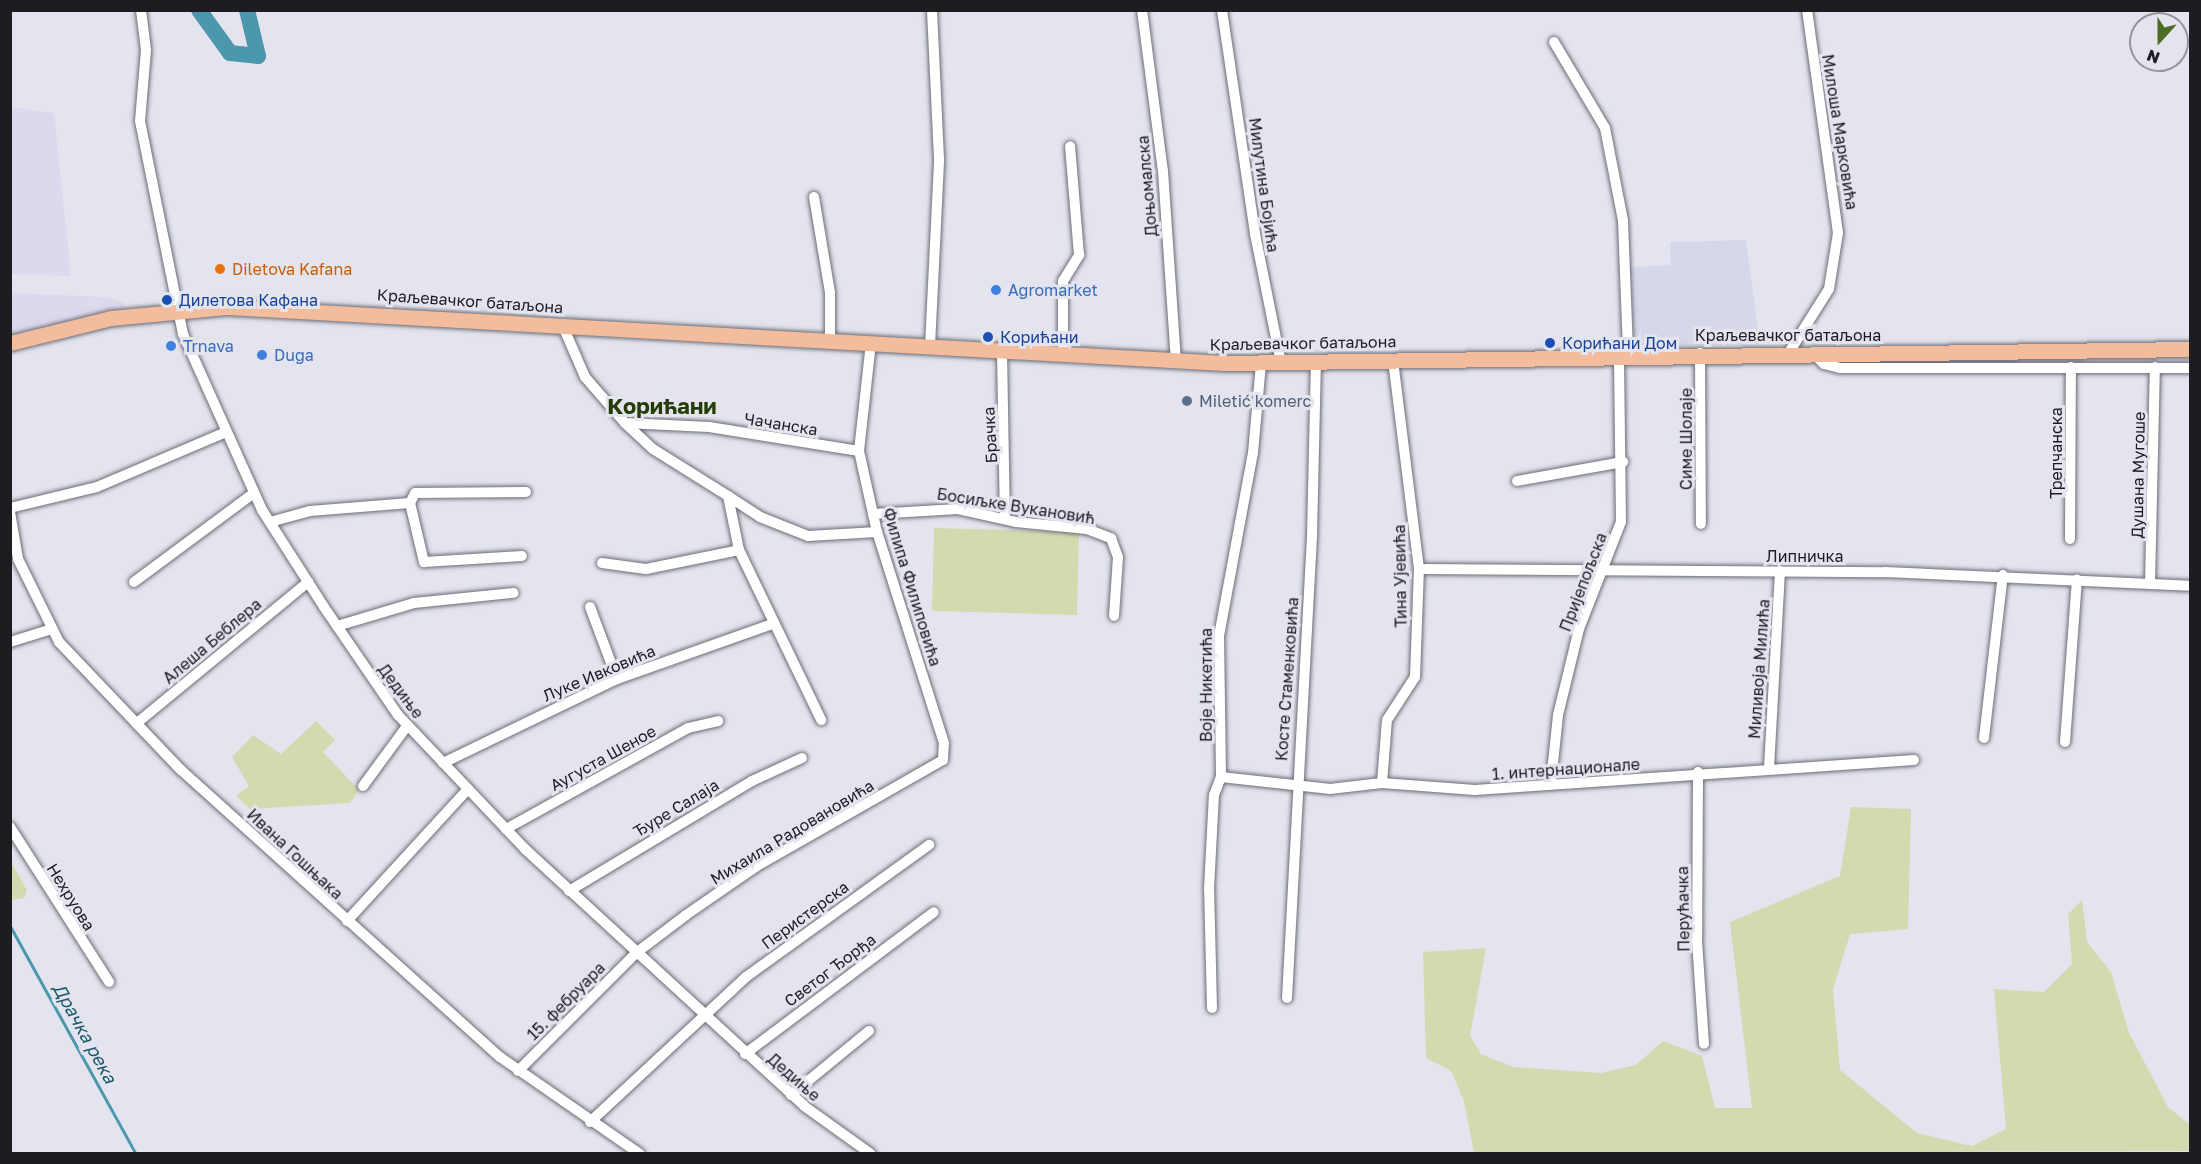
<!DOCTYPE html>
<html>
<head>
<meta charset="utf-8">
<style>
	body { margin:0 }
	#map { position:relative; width:2201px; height:1164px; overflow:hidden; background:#e3e4ee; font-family:"Golos Text",sans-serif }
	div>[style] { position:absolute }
	.built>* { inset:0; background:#d6d8e9 }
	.industrial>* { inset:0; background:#ddd8ed }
	.green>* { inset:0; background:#d2dbb0 }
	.stream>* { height:3px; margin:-1.5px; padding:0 1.5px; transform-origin:1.5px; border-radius:1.5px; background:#4b97ac }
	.river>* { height:16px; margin:-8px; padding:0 8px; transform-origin:8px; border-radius:8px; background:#4b97ac }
	.roads { filter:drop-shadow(0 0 2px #6c6d75) drop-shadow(0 0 2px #6c6d75) }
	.minor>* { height:10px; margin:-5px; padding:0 5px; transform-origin:5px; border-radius:5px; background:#fff }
	.primary>* { height:15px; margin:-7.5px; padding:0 7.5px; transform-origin:7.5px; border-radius:7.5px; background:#f2bc9d }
	.dots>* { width:16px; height:16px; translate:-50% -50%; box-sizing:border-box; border:3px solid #e3e4ee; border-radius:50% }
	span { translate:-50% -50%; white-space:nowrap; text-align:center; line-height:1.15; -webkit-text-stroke:6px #e3e4ee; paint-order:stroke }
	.street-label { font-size:16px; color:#1d1d21 }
	.food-label { font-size:16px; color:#c56008 }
	.left { translate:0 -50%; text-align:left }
	.shop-label { font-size:16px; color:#366cbe }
	.transit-label { font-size:16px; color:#164399 }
	.service-label { font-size:16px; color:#4e5e75 }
	.water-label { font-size:18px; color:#1a5869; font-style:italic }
	.district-label { font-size:22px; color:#263c07; font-weight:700 }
	.frame { position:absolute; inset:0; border:12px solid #1d1d21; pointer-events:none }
	.north { position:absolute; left:2129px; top:12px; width:60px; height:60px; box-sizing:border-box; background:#e3e4ee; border:2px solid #94949c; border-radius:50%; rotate:201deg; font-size:16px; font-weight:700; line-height:24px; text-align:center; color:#1d1d21 }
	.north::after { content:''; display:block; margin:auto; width:21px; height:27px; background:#4c6c22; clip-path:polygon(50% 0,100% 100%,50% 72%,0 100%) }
</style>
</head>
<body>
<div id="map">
	<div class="built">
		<i style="clip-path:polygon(1746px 240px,1760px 344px,1634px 347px,1630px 267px,1671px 265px,1670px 242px)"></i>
	</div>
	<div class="industrial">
		<i style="clip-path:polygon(11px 107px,54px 113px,71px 276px,11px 274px)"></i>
		<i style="clip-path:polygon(11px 293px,104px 297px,122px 302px,125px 310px,11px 335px)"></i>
	</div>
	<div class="green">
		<i style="clip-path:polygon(934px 528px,1079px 532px,1077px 615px,932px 611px)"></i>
		<i style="clip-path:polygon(316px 721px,335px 740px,323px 752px,359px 790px,350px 803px,250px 809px,236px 796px,249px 786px,232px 757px,253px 735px,281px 754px)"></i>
		<i style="clip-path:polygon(1851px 807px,1911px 809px,1908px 929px,1850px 934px,1833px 989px,1840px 1070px,1917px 1133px,1972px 1146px,2006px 1129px,1994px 989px,2044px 992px,2072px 964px,2068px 914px,2082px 900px,2087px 942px,2111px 972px,2129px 1033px,2168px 1107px,2190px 1125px,2190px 1151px,1474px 1153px,1464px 1101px,1451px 1071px,1426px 1058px,1423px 952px,1486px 948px,1470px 1036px,1481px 1054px,1513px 1067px,1601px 1073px,1636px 1065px,1663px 1041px,1702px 1056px,1715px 1108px,1752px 1108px,1730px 922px,1840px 876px)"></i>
		<i style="clip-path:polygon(11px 862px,27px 890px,24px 898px,11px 900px)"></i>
	</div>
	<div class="stream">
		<i style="left:10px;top:926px;width:260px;rotate:61.1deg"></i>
	</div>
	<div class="river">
		<i style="left:199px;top:10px;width:53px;rotate:54.2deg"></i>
		<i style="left:230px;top:53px;width:28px;rotate:6deg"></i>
		<i style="left:258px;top:56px;width:47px;rotate:-103.4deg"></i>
	</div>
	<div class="roads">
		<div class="minor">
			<i style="left:141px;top:10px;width:40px;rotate:82.9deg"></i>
			<i style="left:146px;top:50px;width:71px;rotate:94.8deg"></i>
			<i style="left:140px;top:121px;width:217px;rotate:78.6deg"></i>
			<i style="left:183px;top:334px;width:193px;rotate:65.8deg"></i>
			<i style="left:262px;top:510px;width:115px;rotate:57.4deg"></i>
			<i style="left:324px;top:607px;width:131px;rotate:55.6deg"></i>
			<i style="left:398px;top:715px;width:185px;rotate:46.5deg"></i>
			<i style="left:525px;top:849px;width:379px;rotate:42.6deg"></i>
			<i style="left:804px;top:1106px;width:82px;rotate:35.6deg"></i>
			<i style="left:1142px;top:10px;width:162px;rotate:82.6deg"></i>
			<i style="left:1163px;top:171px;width:189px;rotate:86.1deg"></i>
			<i style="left:1222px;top:10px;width:226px;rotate:81.6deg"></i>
			<i style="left:1255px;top:234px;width:132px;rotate:78.6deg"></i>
			<i style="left:1554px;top:42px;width:100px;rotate:59.3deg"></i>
			<i style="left:1605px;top:128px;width:95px;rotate:79deg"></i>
			<i style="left:1623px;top:221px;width:133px;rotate:87.8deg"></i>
			<i style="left:814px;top:197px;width:97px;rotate:80.5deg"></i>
			<i style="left:830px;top:293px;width:48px;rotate:90deg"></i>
			<i style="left:562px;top:324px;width:58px;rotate:66.5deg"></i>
			<i style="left:585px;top:377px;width:61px;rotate:49deg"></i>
			<i style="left:625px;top:423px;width:38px;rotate:43deg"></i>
			<i style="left:653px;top:449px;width:89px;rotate:32.1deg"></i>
			<i style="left:728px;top:496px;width:55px;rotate:78.5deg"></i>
			<i style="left:739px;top:550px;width:189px;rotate:64.2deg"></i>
			<i style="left:930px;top:346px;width:187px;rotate:-87.2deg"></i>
			<i style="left:939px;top:159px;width:149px;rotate:-92.7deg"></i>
			<i style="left:1002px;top:351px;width:167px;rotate:89deg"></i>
			<i style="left:1700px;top:353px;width:171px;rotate:89.7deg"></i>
			<i style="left:1063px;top:354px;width:73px;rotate:-90deg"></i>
			<i style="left:1063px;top:281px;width:31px;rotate:-58deg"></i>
			<i style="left:1079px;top:255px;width:109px;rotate:-94.7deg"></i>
			<i style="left:1788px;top:354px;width:77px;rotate:-57.8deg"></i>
			<i style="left:1829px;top:289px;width:57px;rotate:-80.9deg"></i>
			<i style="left:1838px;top:233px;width:225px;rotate:-97.9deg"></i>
			<i style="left:1814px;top:354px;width:14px;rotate:45deg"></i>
			<i style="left:1824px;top:364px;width:16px;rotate:14deg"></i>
			<i style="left:1840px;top:368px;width:350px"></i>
			<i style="left:625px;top:423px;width:84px;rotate:2.7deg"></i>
			<i style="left:709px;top:427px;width:152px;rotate:9.1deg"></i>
			<i style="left:1517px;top:481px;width:108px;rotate:-10.2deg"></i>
			<i style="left:728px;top:496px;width:38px;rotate:33deg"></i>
			<i style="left:760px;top:517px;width:52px;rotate:21.6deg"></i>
			<i style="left:808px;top:536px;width:69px;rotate:-3.3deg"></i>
			<i style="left:410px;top:503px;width:11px;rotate:-63deg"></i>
			<i style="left:415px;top:493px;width:111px;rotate:-0.5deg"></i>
			<i style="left:10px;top:508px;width:89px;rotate:-13.6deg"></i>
			<i style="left:97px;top:487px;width:140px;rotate:-23.1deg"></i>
			<i style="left:10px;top:512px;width:48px;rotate:80.3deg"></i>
			<i style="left:18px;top:559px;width:93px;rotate:63.7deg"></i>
			<i style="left:59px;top:642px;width:177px;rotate:46.4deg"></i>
			<i style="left:181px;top:770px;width:429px;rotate:42deg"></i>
			<i style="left:500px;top:1057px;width:170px;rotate:34.7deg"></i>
			<i style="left:873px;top:514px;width:85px;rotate:-3.4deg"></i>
			<i style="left:958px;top:509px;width:59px;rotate:12.6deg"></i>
			<i style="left:1016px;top:522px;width:71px;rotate:5.6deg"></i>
			<i style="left:1087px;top:529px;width:26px;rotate:21deg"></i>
			<i style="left:1111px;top:538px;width:20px;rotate:70deg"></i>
			<i style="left:1118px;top:557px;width:59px;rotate:93.9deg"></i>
			<i style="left:270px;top:522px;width:41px;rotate:-15.4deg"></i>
			<i style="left:310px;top:511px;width:100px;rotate:-4.6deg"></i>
			<i style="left:410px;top:503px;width:61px;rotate:76.7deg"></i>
			<i style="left:424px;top:562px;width:98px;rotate:-3.5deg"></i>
			<i style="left:2070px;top:539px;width:172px;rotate:-89.7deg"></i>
			<i style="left:602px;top:563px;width:44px;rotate:7.8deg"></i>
			<i style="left:646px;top:569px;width:95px;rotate:-11.5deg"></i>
			<i style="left:1419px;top:569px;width:466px;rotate:0.4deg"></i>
			<i style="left:1885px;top:572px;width:305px;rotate:2.6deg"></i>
			<i style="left:134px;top:582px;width:149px;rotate:-36.6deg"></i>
			<i style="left:2150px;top:583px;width:216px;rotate:-88.7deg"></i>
			<i style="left:590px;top:607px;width:77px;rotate:69.4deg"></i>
			<i style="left:337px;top:626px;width:80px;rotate:-16.6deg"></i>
			<i style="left:414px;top:603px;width:100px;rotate:-5.8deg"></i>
			<i style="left:10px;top:642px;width:44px;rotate:-17.2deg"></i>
			<i style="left:137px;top:723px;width:222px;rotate:-39.5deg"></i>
			<i style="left:1984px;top:738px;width:164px;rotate:-83.4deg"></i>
			<i style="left:2065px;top:742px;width:163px;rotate:-85.8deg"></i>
			<i style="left:443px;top:763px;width:193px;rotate:-25.8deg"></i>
			<i style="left:617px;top:679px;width:164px;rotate:-19.5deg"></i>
			<i style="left:1769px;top:768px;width:197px;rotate:-86.8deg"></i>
			<i style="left:1698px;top:772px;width:169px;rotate:90.3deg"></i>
			<i style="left:1697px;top:941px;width:103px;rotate:86.1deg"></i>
			<i style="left:1221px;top:777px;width:110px;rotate:6.3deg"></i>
			<i style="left:1330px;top:789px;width:52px;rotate:-6.6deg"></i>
			<i style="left:1382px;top:783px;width:93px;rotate:4.3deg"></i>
			<i style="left:1475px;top:790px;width:440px;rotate:-3.9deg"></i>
			<i style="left:1551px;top:782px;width:67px;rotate:-84deg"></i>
			<i style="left:1558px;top:715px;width:89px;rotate:-76.3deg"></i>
			<i style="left:1579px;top:629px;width:115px;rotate:-68.6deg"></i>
			<i style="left:1621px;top:522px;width:167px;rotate:-90.7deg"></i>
			<i style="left:1382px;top:783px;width:63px;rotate:-85.5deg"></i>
			<i style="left:1387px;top:720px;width:51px;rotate:-56.9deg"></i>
			<i style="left:1415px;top:677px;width:108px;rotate:-87.9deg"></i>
			<i style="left:1419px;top:569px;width:211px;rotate:-97.1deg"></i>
			<i style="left:363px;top:786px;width:74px;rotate:-53.7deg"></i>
			<i style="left:10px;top:827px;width:184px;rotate:57.4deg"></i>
			<i style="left:506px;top:829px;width:208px;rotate:-29deg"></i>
			<i style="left:688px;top:728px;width:31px;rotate:-13deg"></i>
			<i style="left:569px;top:891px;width:214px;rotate:-31deg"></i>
			<i style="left:752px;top:781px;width:55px;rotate:-24.7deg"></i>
			<i style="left:347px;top:921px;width:179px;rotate:-47.5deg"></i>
			<i style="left:1287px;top:998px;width:463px;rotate:-86.9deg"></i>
			<i style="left:1312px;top:536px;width:174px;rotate:-88.7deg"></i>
			<i style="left:1212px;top:1008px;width:119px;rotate:-91.4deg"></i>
			<i style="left:1209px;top:889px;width:94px;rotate:-87deg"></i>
			<i style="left:1214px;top:795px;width:19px;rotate:-69deg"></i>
			<i style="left:1221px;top:777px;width:141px;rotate:-90.8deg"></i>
			<i style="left:1219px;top:636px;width:186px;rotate:-79.5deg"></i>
			<i style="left:1253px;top:453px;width:90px;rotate:-84.9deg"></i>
			<i style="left:745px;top:1054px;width:236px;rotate:-36.9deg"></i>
			<i style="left:518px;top:1071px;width:167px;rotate:-45deg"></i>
			<i style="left:636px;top:953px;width:63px;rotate:-37.2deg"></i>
			<i style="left:686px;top:915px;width:86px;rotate:-34.6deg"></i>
			<i style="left:757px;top:866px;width:214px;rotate:-29.7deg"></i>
			<i style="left:943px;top:760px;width:17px;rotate:-87deg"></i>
			<i style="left:944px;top:743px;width:221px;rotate:-107.6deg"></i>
			<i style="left:877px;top:532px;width:83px;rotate:-102.5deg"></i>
			<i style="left:859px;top:451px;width:109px;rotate:-83.7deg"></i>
			<i style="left:791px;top:1095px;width:101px;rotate:-39.4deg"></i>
			<i style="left:590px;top:1122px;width:213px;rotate:-42.9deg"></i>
			<i style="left:746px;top:977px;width:226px;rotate:-35.8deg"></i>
		</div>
		<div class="primary">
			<i style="left:10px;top:343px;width:104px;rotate:-13.9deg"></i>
			<i style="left:111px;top:318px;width:118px;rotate:-5.4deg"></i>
			<i style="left:228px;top:307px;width:998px;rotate:3.22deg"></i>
			<i style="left:1224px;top:363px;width:966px;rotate:-0.83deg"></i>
		</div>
	</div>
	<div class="dots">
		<i style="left:220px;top:269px;background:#e8710a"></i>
		<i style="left:996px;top:290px;background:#3f7fe0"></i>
		<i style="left:167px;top:300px;background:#1a4fb4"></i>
		<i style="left:988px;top:337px;background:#1a4fb4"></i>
		<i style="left:1550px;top:343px;background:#1a4fb4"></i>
		<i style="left:171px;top:346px;background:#3f7fe0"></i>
		<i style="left:262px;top:355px;background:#3f7fe0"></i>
		<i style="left:1187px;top:401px;background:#5c6f8a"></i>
	</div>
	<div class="street-label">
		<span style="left:1840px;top:132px;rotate:81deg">Милоша Марковића</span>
		<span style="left:1264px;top:185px;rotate:82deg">Милутина Бојића</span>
		<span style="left:1147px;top:186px;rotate:-95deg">Доњомалска</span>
		<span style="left:470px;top:301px;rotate:4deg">Краљевачког батаљона</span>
		<span style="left:1788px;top:335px">Краљевачког батаљона</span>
		<span style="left:1303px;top:343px;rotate:-1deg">Краљевачког батаљона</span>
		<span style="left:781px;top:424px;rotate:9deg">Чачанска</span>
		<span style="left:990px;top:435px;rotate:-93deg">Брачка</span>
		<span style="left:1686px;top:439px;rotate:-90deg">Симе Шолаје</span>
		<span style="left:2056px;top:453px;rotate:-90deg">Трепчанска</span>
		<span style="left:2138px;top:475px;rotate:-89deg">Душана Мугоше</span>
		<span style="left:1016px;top:506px;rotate:9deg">Босиљке Вукановић</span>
		<span style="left:1805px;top:556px">Липничка</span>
		<span style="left:1400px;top:576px;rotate:-91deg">Тина Ујевића</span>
		<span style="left:1583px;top:582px;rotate:-69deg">Пријепољска</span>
		<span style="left:912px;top:587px;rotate:73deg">Филипа Филиповића</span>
		<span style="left:212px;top:641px;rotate:-40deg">Алеша Беблера</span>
		<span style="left:1759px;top:669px;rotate:-86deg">Миливоја Милића</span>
		<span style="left:599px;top:673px;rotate:-23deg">Луке Ивковића</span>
		<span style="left:1287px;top:679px;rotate:-86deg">Косте Стаменковића</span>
		<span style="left:1206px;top:685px;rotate:-90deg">Воје Никетића</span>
		<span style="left:401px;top:691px;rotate:53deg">Дедиње</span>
		<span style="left:603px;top:758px;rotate:-29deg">Аугуста Шеное</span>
		<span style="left:1566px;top:769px;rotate:-4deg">1. интернационале</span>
		<span style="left:676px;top:808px;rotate:-31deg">Ђуре Салаја</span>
		<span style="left:792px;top:832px;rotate:-31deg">Михаила Радовановића</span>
		<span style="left:295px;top:854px;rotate:43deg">Ивана Гошњака</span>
		<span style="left:71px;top:897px;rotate:58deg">Нехруова</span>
		<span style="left:1683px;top:909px;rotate:-91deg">Перућачка</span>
		<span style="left:805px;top:915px;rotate:-36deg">Перистерска</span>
		<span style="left:830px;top:970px;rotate:-37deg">Светог Ђорђа</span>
		<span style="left:566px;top:1001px;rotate:-45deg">15. фебруара</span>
		<span style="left:794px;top:1077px;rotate:41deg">Дедиње</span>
	</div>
	<div class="food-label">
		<span class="left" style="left:232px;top:269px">Diletova Kafana</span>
	</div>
	<div class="shop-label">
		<span class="left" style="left:1008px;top:290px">Agromarket</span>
		<span class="left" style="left:183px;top:346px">Trnava</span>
		<span class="left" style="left:274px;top:355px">Duga</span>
	</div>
	<div class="transit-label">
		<span class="left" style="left:179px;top:300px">Дилетова Кафана</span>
		<span class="left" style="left:1000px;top:337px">Корићани</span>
		<span class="left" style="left:1562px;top:343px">Корићани Дом</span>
	</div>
	<div class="service-label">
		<span class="left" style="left:1199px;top:401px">Miletić komerc</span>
	</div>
	<div class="water-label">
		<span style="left:85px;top:1033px;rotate:61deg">Драчка река</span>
	</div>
	<div class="district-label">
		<span style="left:662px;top:406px">Корићани</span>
	</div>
	<div class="frame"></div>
	<div class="north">N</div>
</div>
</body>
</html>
